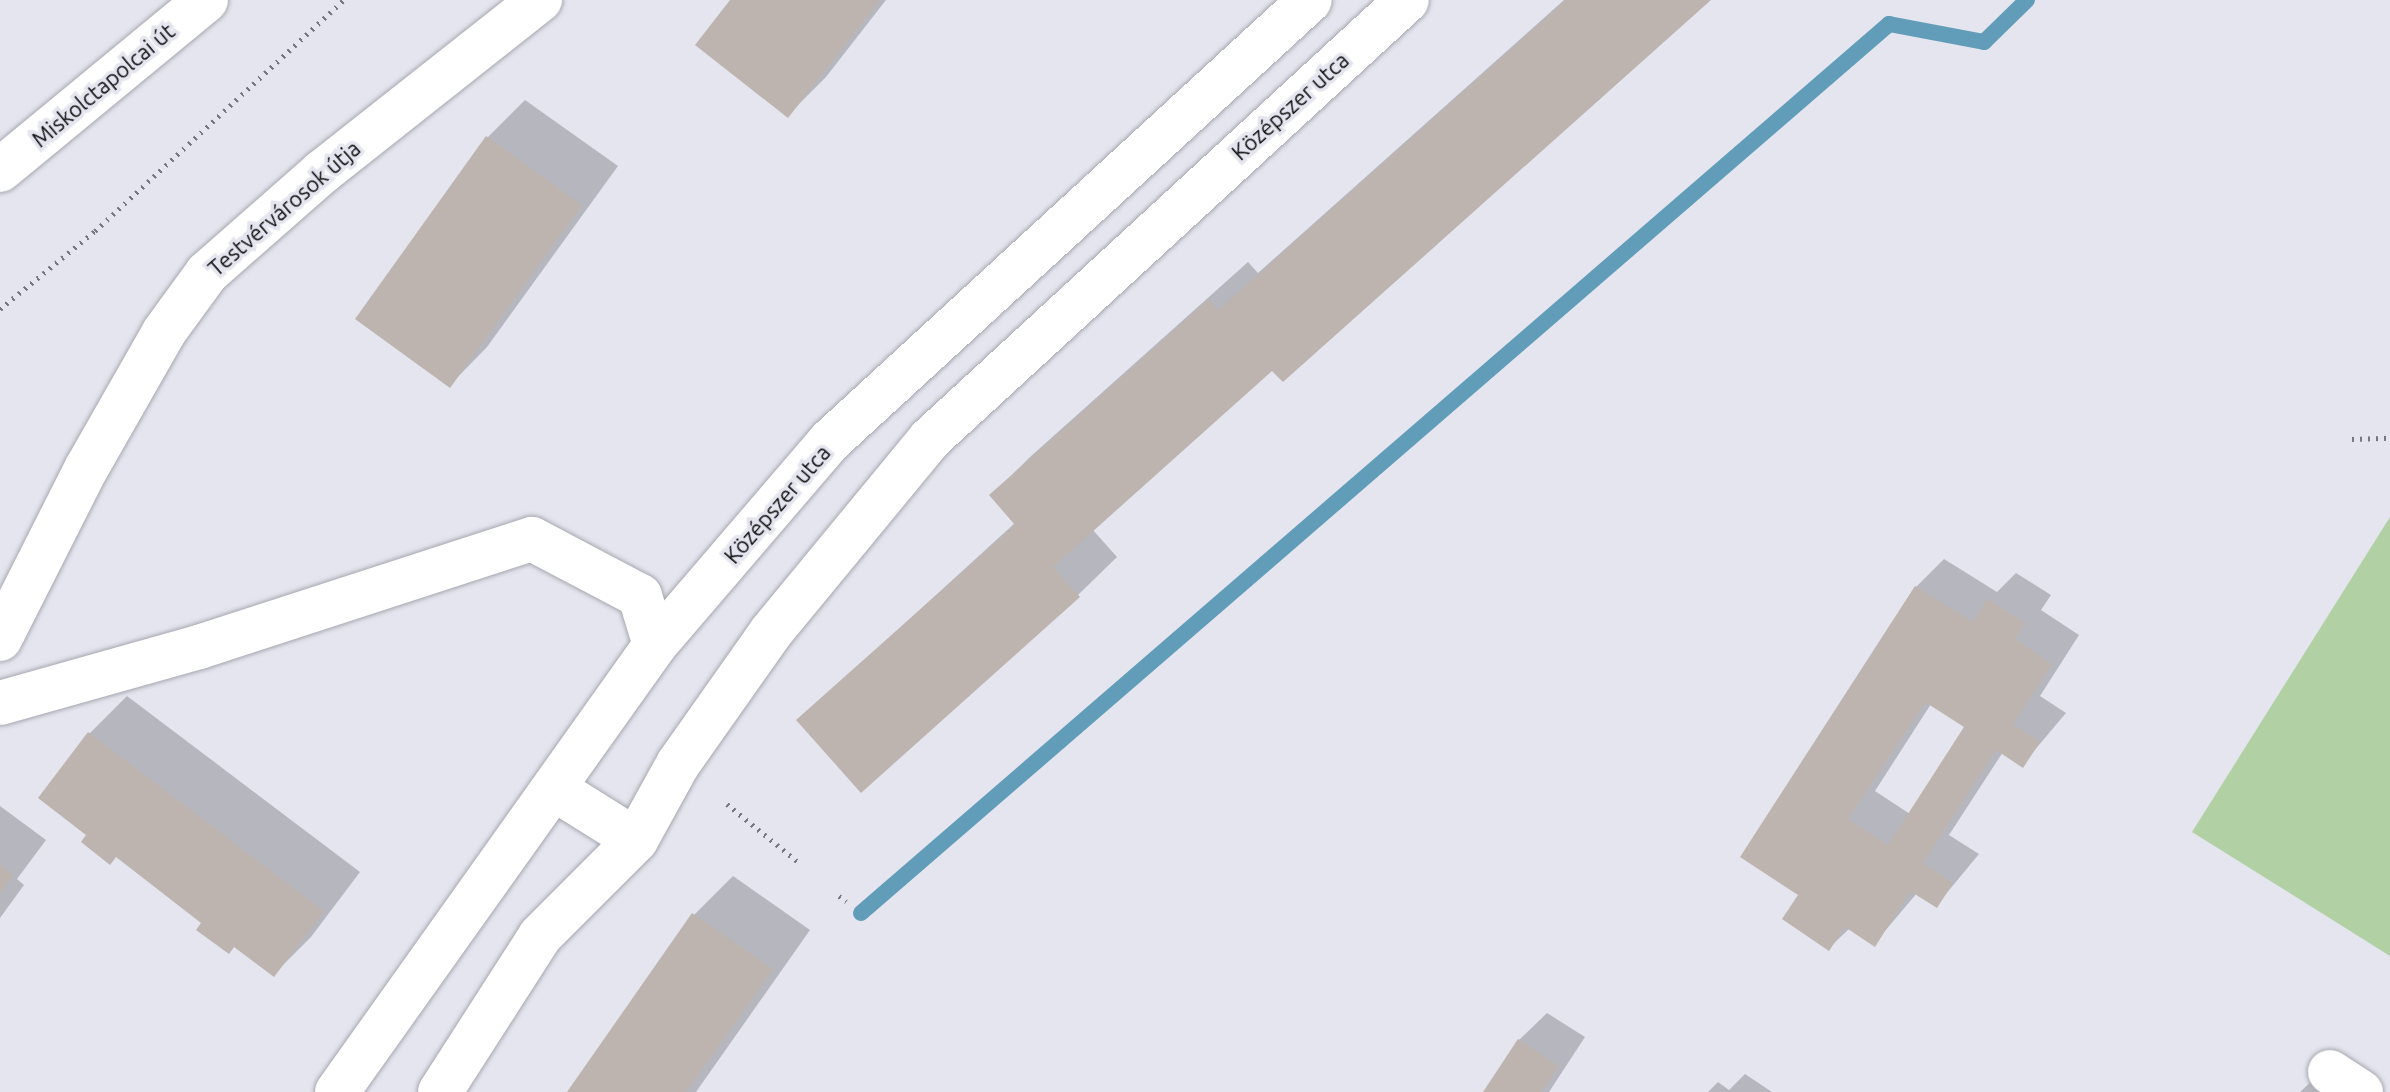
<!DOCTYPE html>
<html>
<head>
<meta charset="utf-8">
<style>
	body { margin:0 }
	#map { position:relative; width:2390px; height:1092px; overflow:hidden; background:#e4e5ee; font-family:Ubuntu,sans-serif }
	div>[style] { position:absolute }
	.green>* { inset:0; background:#b1d1a4 }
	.shadow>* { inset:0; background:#0003 }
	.stream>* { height:16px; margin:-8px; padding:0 8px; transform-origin:8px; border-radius:8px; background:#619db8 }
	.building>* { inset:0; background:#bdb4af }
	.path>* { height:5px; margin-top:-2.5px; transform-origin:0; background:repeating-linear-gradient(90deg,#77777d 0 2px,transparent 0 8px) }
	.roads { filter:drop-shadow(0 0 2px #a6a7b0) drop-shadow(0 0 2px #a6a7b0) }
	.street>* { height:44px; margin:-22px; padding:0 22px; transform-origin:22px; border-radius:22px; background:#fff }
	.secondary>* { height:44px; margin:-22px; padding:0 22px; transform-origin:22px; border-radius:22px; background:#fff }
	span { translate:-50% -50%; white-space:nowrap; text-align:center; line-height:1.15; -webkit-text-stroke:7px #e4e5ee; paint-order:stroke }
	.street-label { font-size:22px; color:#0f0f12 }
</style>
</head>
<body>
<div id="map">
	<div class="green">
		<i style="clip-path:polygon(2390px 517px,2390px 956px,2192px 832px)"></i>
	</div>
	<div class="shadow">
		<i style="clip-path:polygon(732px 0,886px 0,826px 77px,788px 115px)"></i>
		<i style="clip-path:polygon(1564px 0,1708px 0,1273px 368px,1092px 529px,1117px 557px,1078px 595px,799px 720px,1016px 522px,992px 495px,1030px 457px,1248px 262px,1258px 273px)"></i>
		<i style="clip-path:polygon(525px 100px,618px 166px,487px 347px,450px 385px,487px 138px)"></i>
		<i style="clip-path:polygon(evenodd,1944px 559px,1997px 592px,2016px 573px,2051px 595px,2041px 610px,2079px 635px,2040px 696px,2066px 713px,2022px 765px,2003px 752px,1949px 835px,1979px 854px,1936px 906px,1917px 893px,1874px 944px,1850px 928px,1829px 948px,1801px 894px,1916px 587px,1944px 559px,1931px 704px,1966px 727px,1910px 814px,1875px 791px,1931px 704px)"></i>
		<i style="clip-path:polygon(127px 696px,360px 872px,311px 937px,273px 975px,89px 835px,90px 733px)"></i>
		<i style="clip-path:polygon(0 806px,46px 840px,17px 879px,24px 885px,0 918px)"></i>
		<i style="clip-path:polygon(733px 876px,810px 930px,696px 1092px,570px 1092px,694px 915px)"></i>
		<i style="clip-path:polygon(1547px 1013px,1585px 1037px,1549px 1092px,1485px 1092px,1519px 1040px)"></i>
		<i style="clip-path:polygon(1745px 1074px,1772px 1092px,1708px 1092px,1718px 1082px,1729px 1090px)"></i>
		<i style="clip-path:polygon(2316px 1077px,2341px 1092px,2300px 1092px)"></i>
	</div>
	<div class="stream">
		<i style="left:861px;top:913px;width:1359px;rotate:-40.85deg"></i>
		<i style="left:1889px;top:24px;width:97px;rotate:10.7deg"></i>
		<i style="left:1984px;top:42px;width:60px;rotate:-44.3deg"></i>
	</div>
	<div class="building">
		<i style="clip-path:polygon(730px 0,880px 0,788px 118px,695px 45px)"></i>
		<i style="clip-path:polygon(1566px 0,1711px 0,1283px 382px,1272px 371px,1053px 567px,1080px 597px,861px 793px,796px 720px,1015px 525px,989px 495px,1209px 299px,1218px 310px)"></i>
		<i style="clip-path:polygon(486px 136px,582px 205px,450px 388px,355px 319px)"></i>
		<i style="clip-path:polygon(evenodd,1915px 586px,1973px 622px,1987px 599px,2025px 623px,2015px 639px,2052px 664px,2013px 724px,2040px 742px,2023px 768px,1996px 750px,1923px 863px,1953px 883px,1937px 908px,1910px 891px,1875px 947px,1845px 927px,1829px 951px,1782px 919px,1798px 895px,1740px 857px,1915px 586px,1925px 702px,1964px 727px,1888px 845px,1848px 819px,1925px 702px)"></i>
		<i style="clip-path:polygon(88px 732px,324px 911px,274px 977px,234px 947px,229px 954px,196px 930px,201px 923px,116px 857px,110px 865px,81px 842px,86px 835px,38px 798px)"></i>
		<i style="clip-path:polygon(0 865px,13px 875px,0 893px)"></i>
		<i style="clip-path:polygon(692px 913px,773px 969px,686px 1092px,567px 1092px)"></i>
		<i style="clip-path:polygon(1518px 1039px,1559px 1066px,1541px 1092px,1483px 1092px)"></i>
	</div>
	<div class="path">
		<i style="left:0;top:309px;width:123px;rotate:-39.4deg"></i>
		<i style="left:95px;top:231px;width:340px;rotate:-42.9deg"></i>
		<i style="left:2352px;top:439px;width:38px;rotate:-2deg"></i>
		<i style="left:727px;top:804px;width:92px;rotate:39.2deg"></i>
		<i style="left:839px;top:896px;width:9px;rotate:36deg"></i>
	</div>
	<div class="roads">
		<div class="street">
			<i style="left:0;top:639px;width:191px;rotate:-63.2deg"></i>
			<i style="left:86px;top:469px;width:158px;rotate:-60.3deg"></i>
			<i style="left:164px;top:332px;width:73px;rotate:-53.9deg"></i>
			<i style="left:207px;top:273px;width:153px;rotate:-41.3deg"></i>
			<i style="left:322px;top:172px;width:278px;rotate:-38.3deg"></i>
			<i style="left:0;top:703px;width:207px;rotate:-15.7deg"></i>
			<i style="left:199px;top:647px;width:350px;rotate:-18deg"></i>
			<i style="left:532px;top:539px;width:122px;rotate:27.8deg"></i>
			<i style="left:640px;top:596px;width:51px;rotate:73deg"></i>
			<i style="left:556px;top:790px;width:94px;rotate:32deg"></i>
			<i style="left:2330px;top:1072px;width:37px;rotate:33deg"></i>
			<i style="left:337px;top:1092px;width:549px;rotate:-54.57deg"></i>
			<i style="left:655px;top:645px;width:270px;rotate:-49.4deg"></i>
			<i style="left:831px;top:440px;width:650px;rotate:-42.57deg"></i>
			<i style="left:440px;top:1092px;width:185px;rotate:-57.3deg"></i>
			<i style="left:540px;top:936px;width:136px;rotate:-45deg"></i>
			<i style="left:636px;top:840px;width:87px;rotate:-61.1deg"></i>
			<i style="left:678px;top:764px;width:161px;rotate:-54.8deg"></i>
			<i style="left:771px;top:632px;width:250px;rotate:-50.5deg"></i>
			<i style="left:930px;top:439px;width:648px;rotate:-42.62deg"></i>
		</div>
		<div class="secondary">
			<i style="left:0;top:170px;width:267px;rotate:-39.5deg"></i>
		</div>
	</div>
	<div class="street-label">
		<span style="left:103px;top:85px;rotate:-40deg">Miskolctapolcai út</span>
		<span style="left:1290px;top:106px;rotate:-42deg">Középszer utca</span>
		<span style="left:284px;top:208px;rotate:-41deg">Testvérvárosok útja</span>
		<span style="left:777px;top:504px;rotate:-49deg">Középszer utca</span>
	</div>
</div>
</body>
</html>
